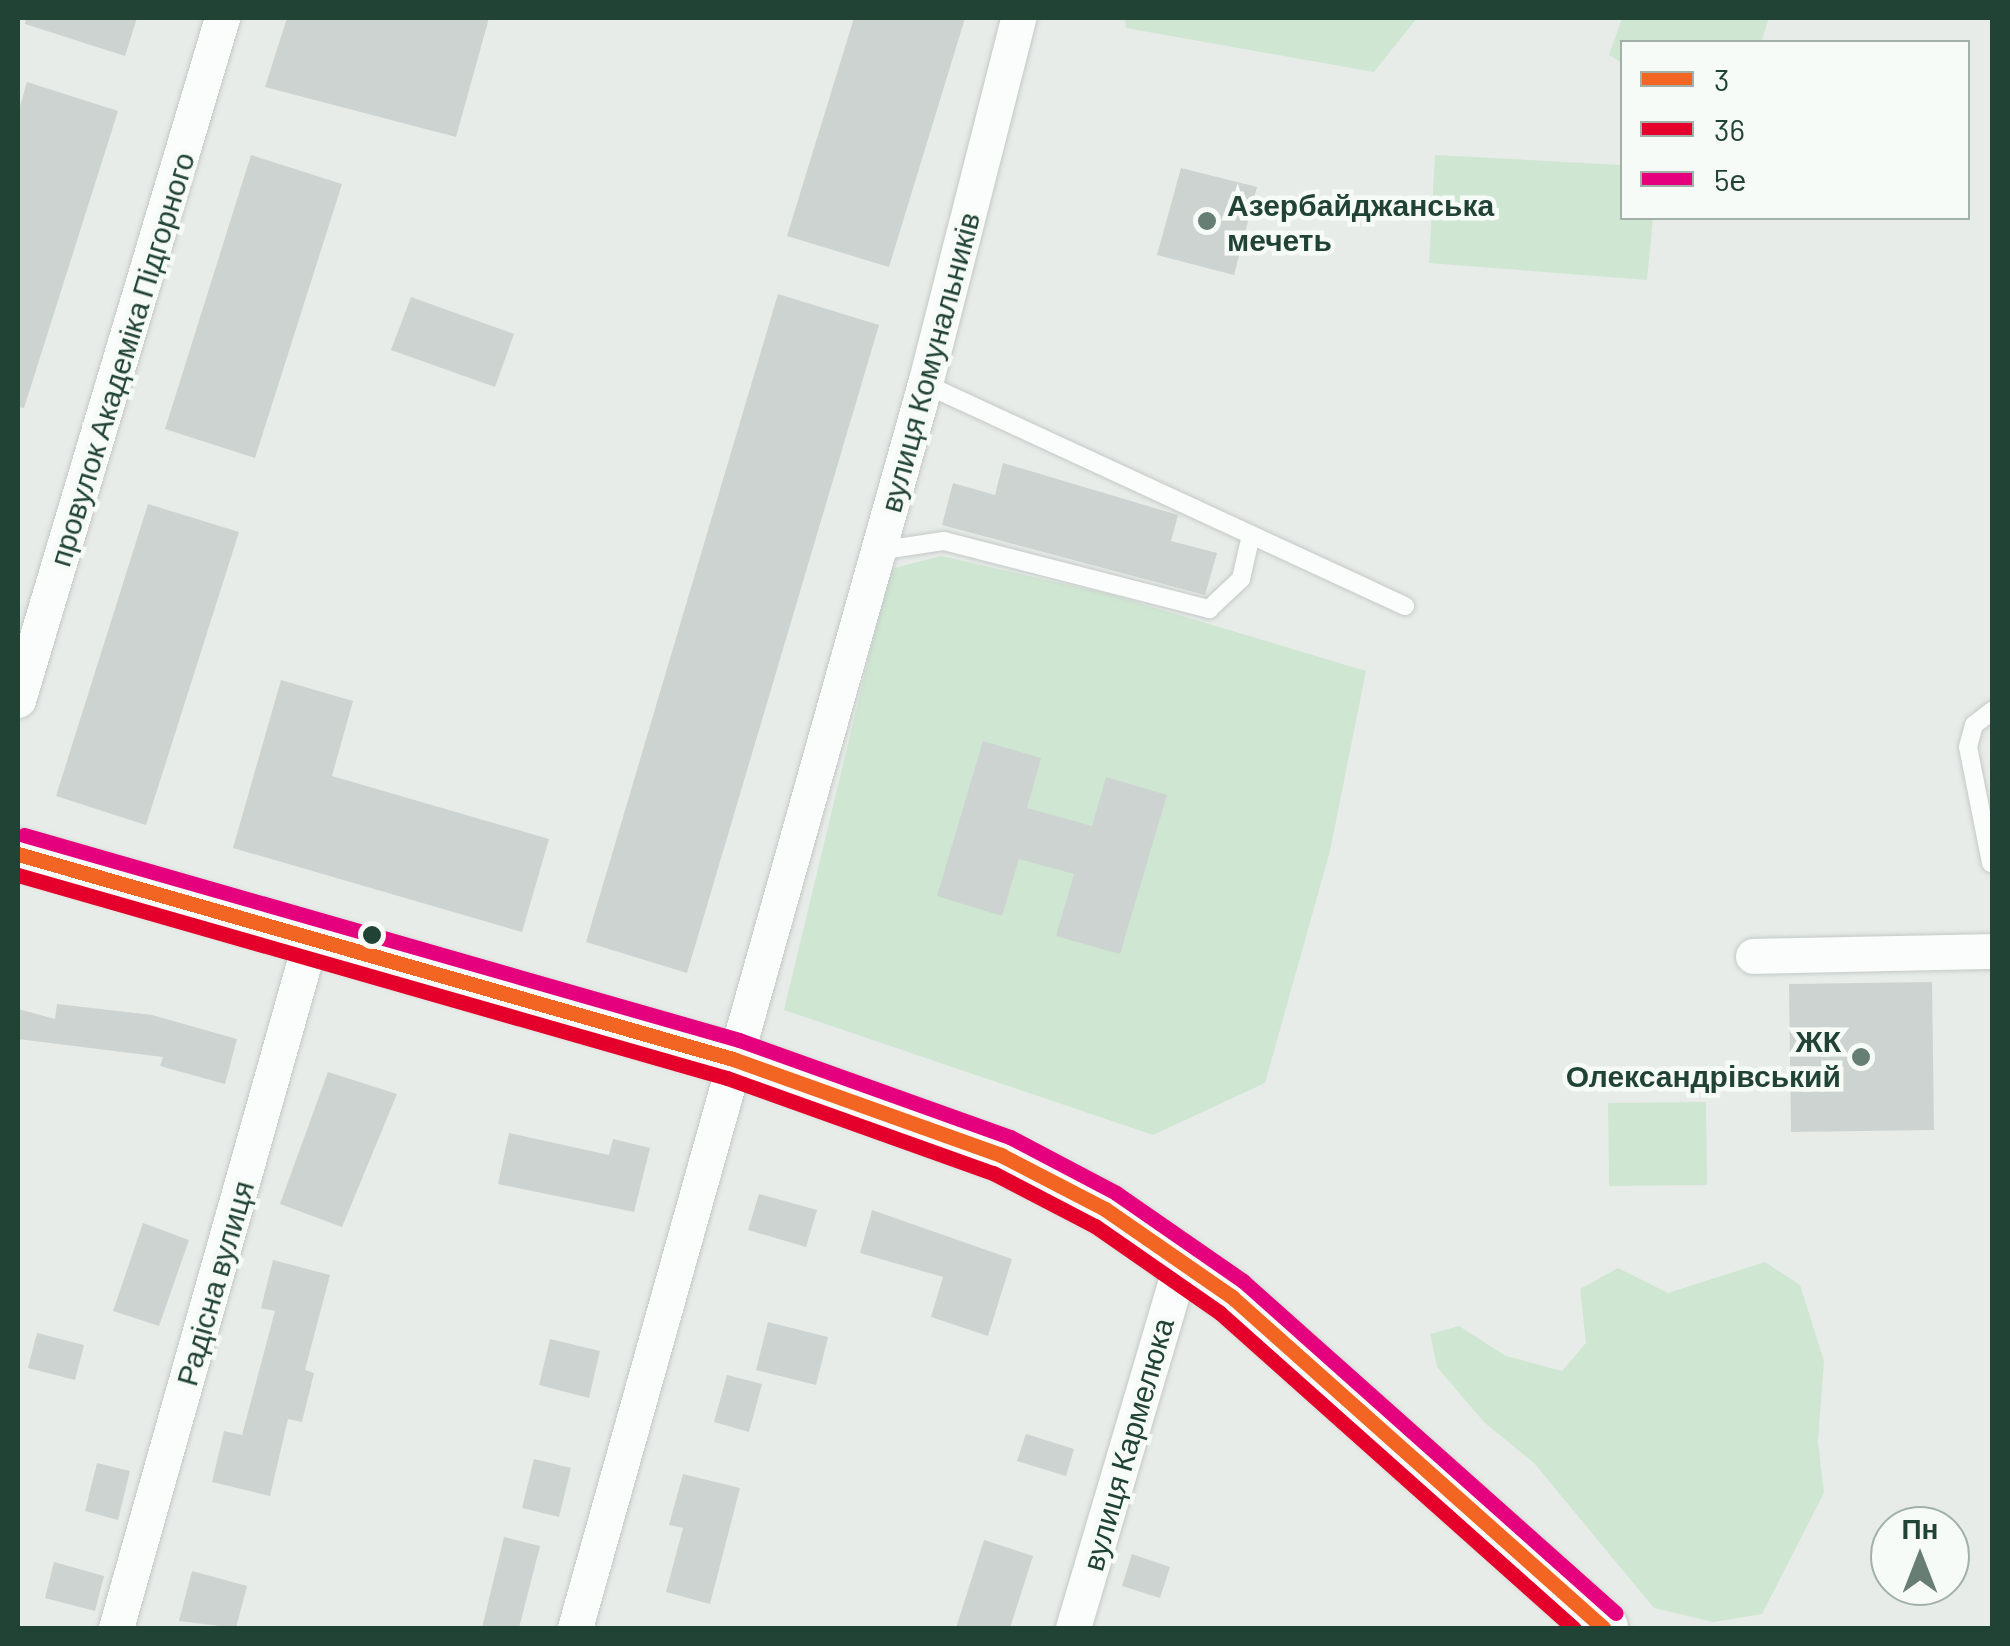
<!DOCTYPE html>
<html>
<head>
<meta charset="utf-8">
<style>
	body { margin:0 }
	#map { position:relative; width:2010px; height:1646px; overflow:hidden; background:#e7ece9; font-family:Barlow,sans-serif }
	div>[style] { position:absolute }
	.green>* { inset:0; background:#cfe6d2 }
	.building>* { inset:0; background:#cdd3d0 }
	.roads { filter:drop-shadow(0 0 2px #c4c9c6) drop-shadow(0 0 2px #c4c9c6) }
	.service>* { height:18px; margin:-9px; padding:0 9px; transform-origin:9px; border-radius:9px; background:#fbfcfc }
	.minor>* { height:35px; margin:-17.5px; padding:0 17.5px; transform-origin:17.5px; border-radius:17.5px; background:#fbfcfc }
	.secondary>* { height:50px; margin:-25px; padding:0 25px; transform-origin:25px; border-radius:25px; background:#fbfcfc }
	.bus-1>* { height:15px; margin:-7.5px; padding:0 7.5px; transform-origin:7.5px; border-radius:7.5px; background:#f26522 }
	.bus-2>* { height:15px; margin:-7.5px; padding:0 7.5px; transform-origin:7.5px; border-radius:7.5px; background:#e4002b }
	.bus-3>* { height:15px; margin:-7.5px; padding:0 7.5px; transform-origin:7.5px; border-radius:7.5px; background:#e5007d }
	.dots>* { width:28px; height:28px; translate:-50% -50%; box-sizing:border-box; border:5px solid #f6fbf7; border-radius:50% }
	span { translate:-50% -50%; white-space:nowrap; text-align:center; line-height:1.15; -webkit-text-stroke:9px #f6fbf7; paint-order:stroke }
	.poi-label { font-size:30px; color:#214335; font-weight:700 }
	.left { translate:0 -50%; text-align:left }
	.right { translate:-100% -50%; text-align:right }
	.street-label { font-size:30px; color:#214335 }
	.frame { position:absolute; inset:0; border:20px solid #214335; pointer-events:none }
	.legend { position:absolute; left:1620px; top:40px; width:350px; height:180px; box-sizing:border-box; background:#f6fbf7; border:2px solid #a1b1a9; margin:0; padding:12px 18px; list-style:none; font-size:30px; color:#214335 }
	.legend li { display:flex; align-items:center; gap:20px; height:50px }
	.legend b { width:50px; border:2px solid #a1b1a9 }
	.north { position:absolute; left:1870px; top:1506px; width:100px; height:100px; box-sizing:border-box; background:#f6fbf7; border:2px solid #a1b1a9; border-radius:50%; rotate:0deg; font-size:28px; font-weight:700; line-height:40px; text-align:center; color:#214335 }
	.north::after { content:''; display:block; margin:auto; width:35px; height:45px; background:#667e74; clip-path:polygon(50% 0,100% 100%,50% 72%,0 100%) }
</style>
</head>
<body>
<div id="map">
	<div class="green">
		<i style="clip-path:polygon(1125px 18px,1417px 18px,1374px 72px,1126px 28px)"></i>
		<i style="clip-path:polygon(1622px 18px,1769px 18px,1761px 42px,1622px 42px,1622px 63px,1609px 55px)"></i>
		<i style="clip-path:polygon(1435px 155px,1622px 165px,1622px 218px,1653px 218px,1647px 280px,1429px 263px)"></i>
		<i style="clip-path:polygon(941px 556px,1112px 595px,1366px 671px,1330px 851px,1265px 1083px,1153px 1135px,784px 1010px,890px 569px)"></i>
		<i style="clip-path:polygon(1706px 1102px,1707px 1185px,1609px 1186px,1608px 1103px)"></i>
		<i style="clip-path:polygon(1765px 1262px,1800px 1285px,1824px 1361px,1818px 1442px,1824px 1493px,1762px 1614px,1713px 1622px,1654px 1608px,1534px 1463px,1484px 1422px,1437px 1367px,1430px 1334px,1459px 1326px,1506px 1356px,1562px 1371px,1586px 1343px,1580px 1289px,1618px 1268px,1668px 1293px)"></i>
	</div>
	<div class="building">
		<i style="clip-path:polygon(26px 18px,137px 18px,125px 56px,25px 24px)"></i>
		<i style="clip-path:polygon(287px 18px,489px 18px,456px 137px,265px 87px)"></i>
		<i style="clip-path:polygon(854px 18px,965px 18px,889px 267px,787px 236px)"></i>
		<i style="clip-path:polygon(27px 82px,118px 111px,24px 408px,18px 407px,18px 113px)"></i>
		<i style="clip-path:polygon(251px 155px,342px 184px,255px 458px,165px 429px)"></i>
		<i style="clip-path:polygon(1181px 168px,1257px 187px,1234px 275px,1157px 255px)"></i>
		<i style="clip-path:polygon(778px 294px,879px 325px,687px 973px,586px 942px)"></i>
		<i style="clip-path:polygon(411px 297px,514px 334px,495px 387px,391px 350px)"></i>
		<i style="clip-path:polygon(1003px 463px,1178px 515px,1171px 541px,1217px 553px,1205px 595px,942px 525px,953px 483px,995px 495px)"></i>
		<i style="clip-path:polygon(148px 504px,239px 532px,146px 825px,56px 796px)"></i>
		<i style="clip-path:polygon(281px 680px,353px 701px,332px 776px,549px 839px,522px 932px,233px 848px)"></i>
		<i style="clip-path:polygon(983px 741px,1041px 758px,1027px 808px,1092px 826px,1106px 777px,1167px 795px,1120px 954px,1056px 936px,1074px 874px,1019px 859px,1002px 916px,937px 896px)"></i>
		<i style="clip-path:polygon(1932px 982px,1934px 1130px,1791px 1132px,1789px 984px)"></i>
		<i style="clip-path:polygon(57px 1004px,152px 1015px,237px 1039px,225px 1084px,160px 1066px,163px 1057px,18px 1039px,18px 1009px,55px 1019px)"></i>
		<i style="clip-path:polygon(328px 1072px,397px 1094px,342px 1227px,280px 1204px)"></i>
		<i style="clip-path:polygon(509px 1133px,609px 1155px,613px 1139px,650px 1148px,634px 1212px,498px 1184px)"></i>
		<i style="clip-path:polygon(759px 1194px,817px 1210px,806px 1247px,748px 1230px)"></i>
		<i style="clip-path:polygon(872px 1210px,1012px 1259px,988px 1336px,931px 1317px,943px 1277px,860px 1253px)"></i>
		<i style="clip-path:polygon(143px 1223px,189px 1240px,159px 1326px,113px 1311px)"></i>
		<i style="clip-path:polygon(273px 1260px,330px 1275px,305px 1370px,314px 1373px,302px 1422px,288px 1419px,270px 1496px,212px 1482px,224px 1431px,242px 1435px,275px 1311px,261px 1308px)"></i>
		<i style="clip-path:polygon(768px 1322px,828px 1337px,816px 1385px,756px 1370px)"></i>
		<i style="clip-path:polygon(37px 1333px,84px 1345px,75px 1380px,28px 1368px)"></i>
		<i style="clip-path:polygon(550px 1339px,600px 1351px,589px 1398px,539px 1385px)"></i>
		<i style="clip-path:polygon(727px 1375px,762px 1384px,749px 1432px,714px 1422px)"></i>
		<i style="clip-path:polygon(1026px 1434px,1074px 1449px,1066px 1476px,1017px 1461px)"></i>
		<i style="clip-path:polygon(534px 1459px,571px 1468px,559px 1517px,522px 1508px)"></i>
		<i style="clip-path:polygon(97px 1463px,130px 1471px,118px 1520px,85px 1511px)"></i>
		<i style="clip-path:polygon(683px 1474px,740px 1488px,710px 1604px,666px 1592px,683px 1528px,669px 1525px)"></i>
		<i style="clip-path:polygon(504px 1537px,540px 1546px,519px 1628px,482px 1628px)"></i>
		<i style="clip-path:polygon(984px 1540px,1033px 1556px,1010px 1628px,956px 1628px)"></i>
		<i style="clip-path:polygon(1132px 1554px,1170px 1567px,1160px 1598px,1122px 1586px)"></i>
		<i style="clip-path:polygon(54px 1562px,104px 1576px,95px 1611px,45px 1598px)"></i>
		<i style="clip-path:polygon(192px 1571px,247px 1586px,236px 1628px,179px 1621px)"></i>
	</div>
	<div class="roads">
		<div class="service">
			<i style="left:925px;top:384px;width:529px;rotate:24.82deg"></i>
			<i style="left:877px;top:551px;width:68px;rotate:-8.5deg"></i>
			<i style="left:944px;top:541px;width:274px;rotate:14.4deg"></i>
			<i style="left:1209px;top:609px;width:44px;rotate:-43.2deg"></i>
			<i style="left:1241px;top:579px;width:45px;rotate:-77.2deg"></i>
			<i style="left:1991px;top:863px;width:118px;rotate:-101.2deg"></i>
			<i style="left:1968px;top:747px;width:23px;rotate:-75deg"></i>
			<i style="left:1974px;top:725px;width:23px;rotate:-38deg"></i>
		</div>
		<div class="minor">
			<i style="left:18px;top:700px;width:712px;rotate:-73.35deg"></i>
			<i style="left:1753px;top:956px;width:239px;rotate:-1.2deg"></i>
			<i style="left:116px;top:1628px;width:717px;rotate:-74.22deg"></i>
			<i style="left:575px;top:1628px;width:1292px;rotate:-74.29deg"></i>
			<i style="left:925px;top:384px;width:378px;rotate:-75.7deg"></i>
			<i style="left:1073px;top:1628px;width:385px;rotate:-73.5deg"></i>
		</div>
		<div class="secondary">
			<i style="left:18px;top:854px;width:744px;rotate:16deg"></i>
			<i style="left:733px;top:1059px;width:285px;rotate:19.7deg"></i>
			<i style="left:1001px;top:1155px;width:117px;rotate:27.4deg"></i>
			<i style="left:1105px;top:1209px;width:155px;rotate:34.7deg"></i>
			<i style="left:1232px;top:1297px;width:497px;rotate:41.7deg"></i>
		</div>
	</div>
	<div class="bus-1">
		<i style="left:18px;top:854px;width:744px;rotate:16deg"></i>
		<i style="left:733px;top:1059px;width:285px;rotate:19.7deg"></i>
		<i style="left:1001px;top:1155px;width:117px;rotate:27.4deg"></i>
		<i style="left:1105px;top:1209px;width:155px;rotate:34.7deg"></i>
		<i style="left:1232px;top:1297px;width:497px;rotate:41.7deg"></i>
	</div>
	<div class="bus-2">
		<i style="left:18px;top:875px;width:737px;rotate:15.98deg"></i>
		<i style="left:727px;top:1078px;width:282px;rotate:19.7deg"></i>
		<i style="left:993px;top:1173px;width:115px;rotate:27.5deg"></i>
		<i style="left:1095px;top:1226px;width:152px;rotate:34.8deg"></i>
		<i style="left:1220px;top:1313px;width:474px;rotate:41.7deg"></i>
	</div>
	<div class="bus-3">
		<i style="left:24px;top:835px;width:744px;rotate:16deg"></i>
		<i style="left:739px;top:1040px;width:288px;rotate:19.7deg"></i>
		<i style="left:1010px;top:1137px;width:120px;rotate:27.8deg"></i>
		<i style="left:1116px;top:1193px;width:155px;rotate:34.7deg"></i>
		<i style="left:1243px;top:1281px;width:499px;rotate:41.7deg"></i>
	</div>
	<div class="dots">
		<i style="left:1207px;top:221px;background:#667e74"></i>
		<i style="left:372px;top:935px;background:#214335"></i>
		<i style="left:1861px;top:1057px;background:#667e74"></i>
	</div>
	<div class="poi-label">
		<span class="left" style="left:1227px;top:221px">Азербайджанська<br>мечеть</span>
		<span class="right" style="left:1841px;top:1057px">ЖК<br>Олександрівський</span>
	</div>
	<div class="street-label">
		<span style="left:121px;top:359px;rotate:-73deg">провулок Академіка Підгорного</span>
		<span style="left:929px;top:362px;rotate:-75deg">вулиця Комунальників</span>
		<span style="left:214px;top:1283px;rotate:-74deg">Радісна вулиця</span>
		<span style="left:1127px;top:1444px;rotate:-74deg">вулиця Кармелюка</span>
	</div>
	<div class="frame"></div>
	<ul class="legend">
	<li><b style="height:12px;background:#f26522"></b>3</li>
	<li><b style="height:12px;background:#e4002b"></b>36</li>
	<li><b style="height:12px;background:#e5007d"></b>5е</li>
	</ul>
	<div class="north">Пн</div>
</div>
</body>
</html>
